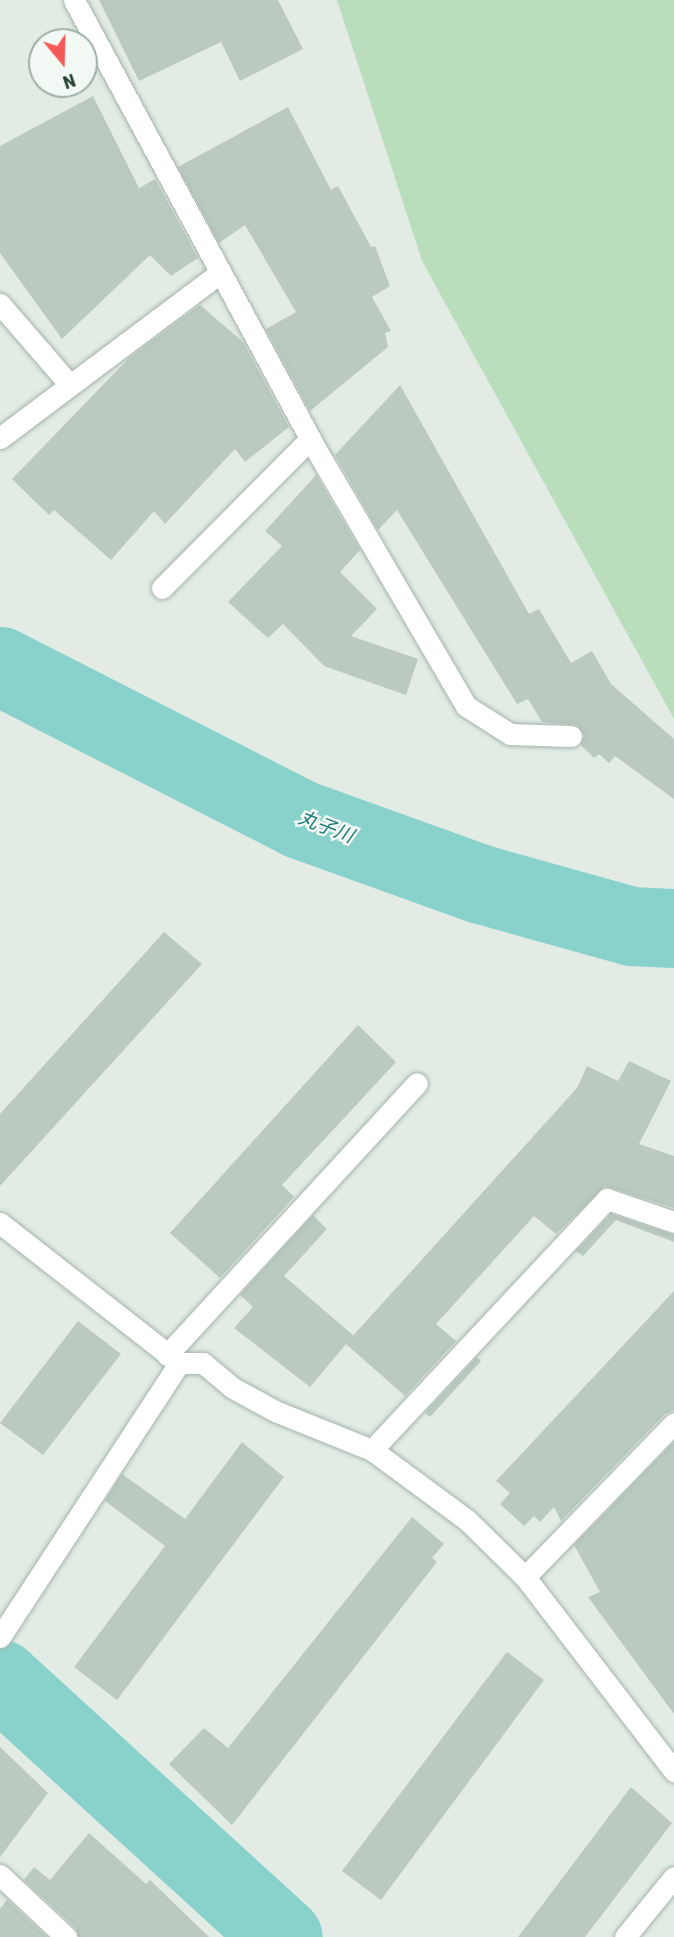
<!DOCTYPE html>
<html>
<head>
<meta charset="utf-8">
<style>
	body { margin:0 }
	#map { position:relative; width:674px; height:1937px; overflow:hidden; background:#e2ece5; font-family:"Roboto Condensed","Noto Sans JP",sans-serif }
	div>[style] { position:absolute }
	.green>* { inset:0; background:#badebb }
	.river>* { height:79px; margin:-39.5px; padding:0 39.5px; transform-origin:39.5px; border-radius:39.5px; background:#89d2cc }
	.building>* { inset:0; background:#bacac0 }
	.roads { filter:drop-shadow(0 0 2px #a4b4ab) drop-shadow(0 0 2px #a4b4ab) }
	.minor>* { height:21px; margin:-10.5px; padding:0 10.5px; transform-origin:10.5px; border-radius:10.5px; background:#fff }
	span { translate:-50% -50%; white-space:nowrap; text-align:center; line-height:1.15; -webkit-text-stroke:5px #f2f9f4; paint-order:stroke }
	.water-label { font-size:19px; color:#1a7b74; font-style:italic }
	.north { position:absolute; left:28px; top:28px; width:70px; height:70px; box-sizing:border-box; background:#f2f9f4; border:2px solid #9eaea5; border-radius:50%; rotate:161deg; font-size:19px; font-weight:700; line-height:28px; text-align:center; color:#213e2f }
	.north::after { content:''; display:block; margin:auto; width:24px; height:32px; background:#f45958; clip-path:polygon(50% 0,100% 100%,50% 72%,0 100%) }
</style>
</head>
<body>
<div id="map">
	<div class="green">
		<i style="clip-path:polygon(337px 0,674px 0,674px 719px,422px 261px)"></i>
	</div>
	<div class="river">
		<i style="left:0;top:666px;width:337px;rotate:27deg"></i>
		<i style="left:300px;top:819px;width:192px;rotate:19.8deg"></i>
		<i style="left:481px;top:884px;width:156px;rotate:15.6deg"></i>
		<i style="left:631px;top:926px;width:43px;rotate:2.7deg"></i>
		<i style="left:0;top:1679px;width:383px;rotate:42.4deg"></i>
	</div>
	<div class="building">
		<i style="clip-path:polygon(99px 0,278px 0,303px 49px,240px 81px,221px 42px,139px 81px)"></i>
		<i style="clip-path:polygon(93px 96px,139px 188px,155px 179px,198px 258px,171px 276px,150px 255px,62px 339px,0 253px,0 146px)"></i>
		<i style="clip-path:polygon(288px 107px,331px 190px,338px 186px,371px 247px,375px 246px,390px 286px,372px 297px,391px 331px,385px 333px,388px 347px,310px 411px,266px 329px,296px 312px,245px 225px,219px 243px,178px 167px)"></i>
		<i style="clip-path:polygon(200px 305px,243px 342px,289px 427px,245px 462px,235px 449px,165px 524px,154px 511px,111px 560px,54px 510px,49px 515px,12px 479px,129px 358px)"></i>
		<i style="clip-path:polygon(400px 385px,529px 614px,539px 609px,571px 663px,592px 651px,611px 684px,674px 739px,674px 799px,615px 756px,609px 763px,599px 754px,594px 758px,581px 745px,584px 736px,577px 725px,542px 722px,528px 699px,517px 704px,397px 510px,378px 530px,335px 455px)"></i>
		<i style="clip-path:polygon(316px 475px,360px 550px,340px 572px,377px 609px,351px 636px,418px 659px,406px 695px,324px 666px,283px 624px,268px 638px,228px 602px,282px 546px,265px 531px)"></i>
		<i style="clip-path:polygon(164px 932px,202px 964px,0 1186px,0 1114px)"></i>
		<i style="clip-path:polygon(358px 1025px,396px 1062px,282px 1185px,294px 1197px,220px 1278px,170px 1233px)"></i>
		<i style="clip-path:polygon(629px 1061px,671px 1081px,639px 1144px,674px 1156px,674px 1208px,605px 1186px,556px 1234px,534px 1216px,436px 1324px,456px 1341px,405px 1396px,346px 1344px,310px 1387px,234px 1328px,253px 1307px,240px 1295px,313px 1215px,327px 1229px,284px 1276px,353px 1335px,351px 1338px,577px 1088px,587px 1066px,618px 1081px)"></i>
		<i style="clip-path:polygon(611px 1214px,674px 1235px,674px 1242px,616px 1220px,583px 1256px,576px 1251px)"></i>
		<i style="clip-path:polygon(674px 1291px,674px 1410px,665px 1414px,561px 1521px,554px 1507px,540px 1522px,534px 1516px,524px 1526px,500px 1504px,510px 1493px,496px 1481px)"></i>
		<i style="clip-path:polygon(78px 1321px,121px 1354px,43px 1455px,0 1423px)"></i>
		<i style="clip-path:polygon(477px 1357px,481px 1361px,430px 1417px,425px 1413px)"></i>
		<i style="clip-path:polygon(242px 1442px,284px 1477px,117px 1700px,74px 1667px,165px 1546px,105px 1501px,122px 1474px,185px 1519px)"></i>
		<i style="clip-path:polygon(674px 1442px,674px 1714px,588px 1597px,600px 1592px,574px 1545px)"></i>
		<i style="clip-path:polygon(412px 1517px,444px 1544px,432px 1558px,437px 1562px,232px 1825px,169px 1764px,204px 1728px,228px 1748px)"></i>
		<i style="clip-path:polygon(507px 1652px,544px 1680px,381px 1900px,342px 1871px)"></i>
		<i style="clip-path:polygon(0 1747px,48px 1793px,0 1857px)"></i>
		<i style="clip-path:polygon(631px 1787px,672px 1823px,585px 1937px,518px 1937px)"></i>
		<i style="clip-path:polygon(89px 1833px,146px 1884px,150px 1880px,209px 1937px,79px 1937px,75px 1927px,24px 1880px,34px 1867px,50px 1880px)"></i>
		<i style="clip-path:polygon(7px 1900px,47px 1937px,0 1937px,0 1909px)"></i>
	</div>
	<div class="roads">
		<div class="minor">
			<i style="left:74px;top:0;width:498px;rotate:61.7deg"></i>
			<i style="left:310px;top:439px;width:309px;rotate:59.7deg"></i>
			<i style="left:466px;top:706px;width:52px;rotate:32.5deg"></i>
			<i style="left:510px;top:734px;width:61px;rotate:1.9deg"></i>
			<i style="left:0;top:304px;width:107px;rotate:49.2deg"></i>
			<i style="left:0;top:438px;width:275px;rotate:-36.9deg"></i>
			<i style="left:162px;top:588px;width:210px;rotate:-45.2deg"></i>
			<i style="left:0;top:1223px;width:227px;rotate:38deg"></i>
			<i style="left:179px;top:1363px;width:24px"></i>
			<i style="left:203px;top:1363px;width:39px;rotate:40deg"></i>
			<i style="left:233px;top:1388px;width:48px;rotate:28.7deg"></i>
			<i style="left:275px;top:1411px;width:105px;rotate:21.9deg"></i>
			<i style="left:372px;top:1450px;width:118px;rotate:36.4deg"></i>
			<i style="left:467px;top:1520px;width:81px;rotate:44.5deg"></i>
			<i style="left:525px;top:1577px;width:245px;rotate:52.5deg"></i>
			<i style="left:167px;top:1355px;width:369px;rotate:-47.4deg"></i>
			<i style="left:372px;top:1450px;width:344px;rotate:-46.9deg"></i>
			<i style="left:607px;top:1199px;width:71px;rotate:18.9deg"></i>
			<i style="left:525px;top:1577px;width:214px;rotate:-45.9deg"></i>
			<i style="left:0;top:1637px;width:327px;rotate:-56.8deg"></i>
			<i style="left:0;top:1875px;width:91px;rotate:43.2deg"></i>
			<i style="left:625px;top:1937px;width:77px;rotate:-50.8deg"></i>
		</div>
	</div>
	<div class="water-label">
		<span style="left:326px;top:827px;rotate:21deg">丸子川</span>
	</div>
	<div class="north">N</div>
</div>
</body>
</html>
